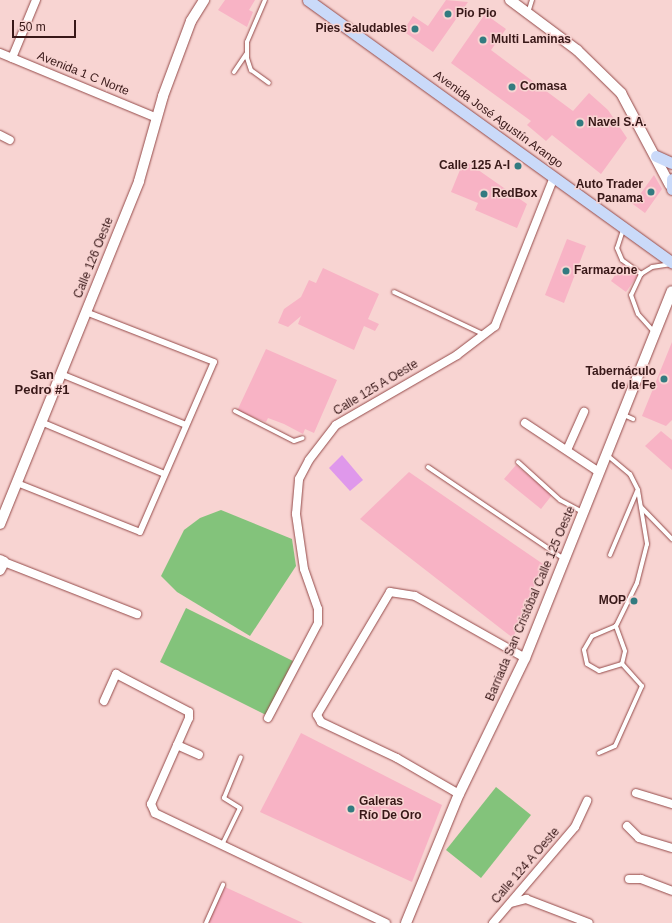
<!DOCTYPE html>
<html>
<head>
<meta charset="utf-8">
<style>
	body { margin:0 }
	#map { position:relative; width:672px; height:923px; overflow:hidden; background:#f8d4d2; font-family:Arial,sans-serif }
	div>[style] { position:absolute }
	.green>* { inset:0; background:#83c37b }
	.water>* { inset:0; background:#df98eb }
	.building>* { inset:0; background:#f8b3c5 }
	.roads { filter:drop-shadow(0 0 1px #944a49) drop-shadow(0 0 1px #944a49) }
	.service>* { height:4px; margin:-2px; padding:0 2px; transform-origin:2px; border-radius:2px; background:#fff }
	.pedestrian>* { height:6px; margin:-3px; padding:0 3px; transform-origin:3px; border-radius:3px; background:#fff }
	.minor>* { height:8px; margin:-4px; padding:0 4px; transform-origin:4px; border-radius:4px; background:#fff }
	.tertiary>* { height:10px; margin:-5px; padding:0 5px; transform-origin:5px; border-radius:5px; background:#fff }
	.secondary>* { height:11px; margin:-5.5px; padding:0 5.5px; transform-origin:5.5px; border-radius:5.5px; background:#cadaf9 }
	.dots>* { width:11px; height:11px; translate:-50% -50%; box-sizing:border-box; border:2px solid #f8d4d2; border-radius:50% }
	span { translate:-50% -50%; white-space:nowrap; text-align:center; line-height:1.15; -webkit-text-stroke:3px #f8d4d2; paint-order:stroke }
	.poi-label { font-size:12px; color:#381818; font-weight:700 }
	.left { translate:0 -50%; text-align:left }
	.right { translate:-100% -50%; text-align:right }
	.street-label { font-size:12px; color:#381818 }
	.neighbourhood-label { font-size:13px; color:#381818; font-weight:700 }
	.scale { position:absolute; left:12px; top:20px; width:64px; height:18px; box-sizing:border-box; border:2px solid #381818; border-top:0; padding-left:5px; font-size:12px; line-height:14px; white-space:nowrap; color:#381818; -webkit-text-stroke:3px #f8d4d2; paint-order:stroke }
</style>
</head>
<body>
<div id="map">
	<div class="green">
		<i style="clip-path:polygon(221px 510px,292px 539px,296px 566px,250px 636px,177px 592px,161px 576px,184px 530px,200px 518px)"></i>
		<i style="clip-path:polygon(186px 608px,293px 661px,266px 715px,160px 662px)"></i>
		<i style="clip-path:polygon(496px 787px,531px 815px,481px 878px,446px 850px)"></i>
	</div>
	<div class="water">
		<i style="clip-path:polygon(342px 455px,363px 480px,350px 491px,329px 468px)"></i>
	</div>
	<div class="building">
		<i style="clip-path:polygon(225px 0,255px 0,249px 10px,253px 12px,247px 27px,218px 10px)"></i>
		<i style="clip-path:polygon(446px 0,468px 2px,433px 52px,403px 31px,413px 16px,428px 26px)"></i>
		<i style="clip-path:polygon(485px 14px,506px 29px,491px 50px,573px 111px,589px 93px,608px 110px,627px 138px,601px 174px,552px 135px,546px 141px,527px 125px,531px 121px,451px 63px)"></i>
		<i style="clip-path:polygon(464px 160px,527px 204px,517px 228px,475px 210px,478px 203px,451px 192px)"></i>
		<i style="clip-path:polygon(654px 175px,662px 189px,645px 213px,626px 199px,629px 195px,636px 200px)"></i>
		<i style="clip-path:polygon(567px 239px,586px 246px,564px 303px,545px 295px)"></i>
		<i style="clip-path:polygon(623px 264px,638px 275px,626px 292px,611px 281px)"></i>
		<i style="clip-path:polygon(323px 268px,379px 294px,368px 319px,379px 324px,375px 331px,364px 326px,354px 350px,298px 324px,301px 316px,288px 327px,278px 323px,284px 309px,301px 297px,309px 280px,316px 283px)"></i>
		<i style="clip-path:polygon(672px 342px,672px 420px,666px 426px,642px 416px)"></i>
		<i style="clip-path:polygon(266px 349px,337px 380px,314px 433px,305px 429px,303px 434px,284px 424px,268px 418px,266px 422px,237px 411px)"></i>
		<i style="clip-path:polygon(661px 431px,672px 440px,672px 470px,645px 446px)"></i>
		<i style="clip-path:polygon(516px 465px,552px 495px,541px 509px,504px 479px)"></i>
		<i style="clip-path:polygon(409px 472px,543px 564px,513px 638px,360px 519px)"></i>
		<i style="clip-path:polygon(301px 733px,442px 805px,412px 882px,260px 812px)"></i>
		<i style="clip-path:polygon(225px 887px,303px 923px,208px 923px)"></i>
	</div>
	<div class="roads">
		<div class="service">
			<i style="left:265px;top:0;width:46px;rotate:113.2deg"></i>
			<i style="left:247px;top:42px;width:16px;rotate:90deg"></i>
			<i style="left:247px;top:58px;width:13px;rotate:72deg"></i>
			<i style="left:251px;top:70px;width:22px;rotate:36deg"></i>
			<i style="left:528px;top:13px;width:14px;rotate:-73deg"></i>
			<i style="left:234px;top:72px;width:22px;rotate:-56deg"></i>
			<i style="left:623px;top:230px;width:19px;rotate:108deg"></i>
			<i style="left:617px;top:248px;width:13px;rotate:67deg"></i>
			<i style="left:622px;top:260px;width:24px;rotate:36deg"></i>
			<i style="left:641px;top:274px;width:13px;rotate:-32deg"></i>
			<i style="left:652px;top:267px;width:18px;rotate:-9deg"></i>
			<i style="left:641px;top:274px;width:23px;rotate:115deg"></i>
			<i style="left:631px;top:295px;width:20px;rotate:70deg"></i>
			<i style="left:638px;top:314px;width:24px;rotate:48deg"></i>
			<i style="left:394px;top:292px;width:98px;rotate:25.3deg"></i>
			<i style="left:235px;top:411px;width:66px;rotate:27deg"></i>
			<i style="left:294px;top:441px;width:9px;rotate:-18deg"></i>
			<i style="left:624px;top:415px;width:10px;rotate:24deg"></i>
			<i style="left:607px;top:455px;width:30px;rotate:40deg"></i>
			<i style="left:630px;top:474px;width:18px;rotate:63deg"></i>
			<i style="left:638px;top:490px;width:55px;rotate:80.5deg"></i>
			<i style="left:647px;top:544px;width:40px;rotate:104.4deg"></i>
			<i style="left:637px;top:583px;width:48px;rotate:116deg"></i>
			<i style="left:616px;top:626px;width:26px;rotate:157deg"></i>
			<i style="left:592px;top:636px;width:16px;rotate:120deg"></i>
			<i style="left:584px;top:650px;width:14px;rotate:78deg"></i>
			<i style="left:587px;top:664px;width:14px;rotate:30deg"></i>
			<i style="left:599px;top:671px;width:24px;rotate:-17deg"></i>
			<i style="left:622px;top:664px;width:13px;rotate:-77deg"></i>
			<i style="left:625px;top:651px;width:27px;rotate:-110deg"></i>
			<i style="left:518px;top:462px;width:57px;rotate:42.1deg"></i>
			<i style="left:560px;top:500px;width:26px;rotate:28deg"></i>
			<i style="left:428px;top:467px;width:164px;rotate:34.1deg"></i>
			<i style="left:641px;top:507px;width:45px;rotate:45.9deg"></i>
			<i style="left:610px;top:555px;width:69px;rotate:-67.1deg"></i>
			<i style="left:599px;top:753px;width:17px;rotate:-24deg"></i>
			<i style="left:615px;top:746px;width:66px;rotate:-65.8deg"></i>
			<i style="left:642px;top:686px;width:30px;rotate:-132deg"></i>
			<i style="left:222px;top:845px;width:41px;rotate:-64.1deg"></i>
			<i style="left:240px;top:808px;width:19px;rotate:-148deg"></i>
			<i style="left:224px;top:798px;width:44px;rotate:-67.5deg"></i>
			<i style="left:206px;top:923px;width:42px;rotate:-65.9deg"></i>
		</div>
		<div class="pedestrian">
			<i style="left:61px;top:374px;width:135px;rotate:22.2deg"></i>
			<i style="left:41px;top:422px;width:134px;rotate:22.8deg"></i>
			<i style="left:17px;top:483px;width:132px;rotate:21.7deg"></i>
			<i style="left:140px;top:532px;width:185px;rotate:-66.5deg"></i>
			<i style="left:214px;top:362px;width:137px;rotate:-158.7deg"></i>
		</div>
		<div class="minor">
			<i style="left:0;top:53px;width:170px;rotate:22.5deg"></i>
			<i style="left:12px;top:58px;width:63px;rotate:-67.5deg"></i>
			<i style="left:0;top:135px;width:11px;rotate:27deg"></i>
			<i style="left:525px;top:423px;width:89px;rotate:33.5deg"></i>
			<i style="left:567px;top:450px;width:42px;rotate:-65.9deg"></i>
			<i style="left:4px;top:562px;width:143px;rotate:21.4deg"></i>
			<i style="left:104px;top:701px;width:30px;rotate:-66deg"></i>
			<i style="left:116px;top:674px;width:82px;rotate:27.5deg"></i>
			<i style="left:189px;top:712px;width:6px;rotate:90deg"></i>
			<i style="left:189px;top:718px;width:94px;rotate:113.8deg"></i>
			<i style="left:151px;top:804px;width:10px;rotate:66deg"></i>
			<i style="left:155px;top:813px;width:256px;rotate:25.5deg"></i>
			<i style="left:268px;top:718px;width:107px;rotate:-62.2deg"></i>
			<i style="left:318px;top:623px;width:14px;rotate:-90deg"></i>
			<i style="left:318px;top:609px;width:42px;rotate:-109.3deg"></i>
			<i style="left:304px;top:569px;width:56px;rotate:-98.3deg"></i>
			<i style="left:296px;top:514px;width:35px;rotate:-85deg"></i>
			<i style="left:299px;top:479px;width:21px;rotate:-62deg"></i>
			<i style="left:309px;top:460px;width:44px;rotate:-52.4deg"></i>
			<i style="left:336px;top:425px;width:140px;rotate:-30deg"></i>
			<i style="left:457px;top:355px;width:48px;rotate:-37.3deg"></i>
			<i style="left:495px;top:326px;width:160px;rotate:-68.4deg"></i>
			<i style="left:177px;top:745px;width:24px;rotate:24deg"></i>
			<i style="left:636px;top:793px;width:38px;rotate:17deg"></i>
			<i style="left:459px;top:794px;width:72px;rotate:-149.9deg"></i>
			<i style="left:397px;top:758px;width:84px;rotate:-154.7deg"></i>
			<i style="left:321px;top:722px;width:8px;rotate:-120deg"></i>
			<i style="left:317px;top:715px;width:143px;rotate:-59.3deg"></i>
			<i style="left:390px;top:592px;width:25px;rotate:9deg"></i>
			<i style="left:415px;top:596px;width:126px;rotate:29.4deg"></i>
			<i style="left:627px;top:826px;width:17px;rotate:45deg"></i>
			<i style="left:639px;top:838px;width:34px;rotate:17deg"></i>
			<i style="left:629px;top:879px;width:12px"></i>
			<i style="left:641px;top:879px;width:33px;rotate:21deg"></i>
			<i style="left:511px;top:903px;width:16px;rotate:-15deg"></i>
			<i style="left:526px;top:899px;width:67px;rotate:20.9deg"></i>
			<i style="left:493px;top:923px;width:126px;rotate:-49.5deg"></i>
			<i style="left:575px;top:827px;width:29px;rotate:-65deg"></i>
		</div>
		<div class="tertiary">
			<i style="left:510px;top:0;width:84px;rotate:36.7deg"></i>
			<i style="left:577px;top:50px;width:62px;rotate:44.3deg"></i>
			<i style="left:621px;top:93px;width:104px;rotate:62deg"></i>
			<i style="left:0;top:524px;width:370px;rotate:-67.9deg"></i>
			<i style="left:139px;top:181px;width:88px;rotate:-74.2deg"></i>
			<i style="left:163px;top:96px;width:80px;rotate:-69.5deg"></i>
			<i style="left:191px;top:21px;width:25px;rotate:-58deg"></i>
			<i style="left:0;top:560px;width:4px;rotate:27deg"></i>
			<i style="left:4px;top:562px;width:9px;rotate:117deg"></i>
			<i style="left:406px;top:923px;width:139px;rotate:-67.7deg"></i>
			<i style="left:459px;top:794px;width:151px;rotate:-64.1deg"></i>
			<i style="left:525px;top:658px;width:395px;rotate:-68.2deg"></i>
		</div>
		<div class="secondary">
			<i style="left:308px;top:0;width:449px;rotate:35.8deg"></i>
			<i style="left:656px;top:156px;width:17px;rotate:24deg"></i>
			<i style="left:672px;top:179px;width:10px;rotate:90deg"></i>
		</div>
	</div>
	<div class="dots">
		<i style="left:448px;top:14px;background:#327b80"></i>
		<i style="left:415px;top:29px;background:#327b80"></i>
		<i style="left:483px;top:40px;background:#327b80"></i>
		<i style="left:512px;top:87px;background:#327b80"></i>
		<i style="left:580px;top:123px;background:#327b80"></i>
		<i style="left:518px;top:166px;background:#327b80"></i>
		<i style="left:651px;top:192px;background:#327b80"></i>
		<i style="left:484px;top:194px;background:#327b80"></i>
		<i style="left:566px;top:271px;background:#327b80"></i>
		<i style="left:664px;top:379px;background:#327b80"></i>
		<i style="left:634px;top:601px;background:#327b80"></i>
		<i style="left:351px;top:809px;background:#327b80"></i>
	</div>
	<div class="poi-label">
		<span class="left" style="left:456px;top:14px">Pio Pio</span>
		<span class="right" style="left:407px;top:29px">Pies Saludables</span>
		<span class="left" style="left:491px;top:40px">Multi Laminas</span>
		<span class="left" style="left:520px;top:87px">Comasa</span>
		<span class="left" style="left:588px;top:123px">Navel S.A.</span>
		<span class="right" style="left:510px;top:166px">Calle 125 A-I</span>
		<span class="right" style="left:643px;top:192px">Auto Trader<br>Panama</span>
		<span class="left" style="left:492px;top:194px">RedBox</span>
		<span class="left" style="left:574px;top:271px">Farmazone</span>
		<span class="right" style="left:656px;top:379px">Tabernáculo<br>de la Fe</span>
		<span class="right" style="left:626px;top:601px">MOP</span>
		<span class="left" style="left:359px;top:809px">Galeras<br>Río De Oro</span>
	</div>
	<div class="street-label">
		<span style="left:83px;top:74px;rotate:22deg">Avenida 1 C Norte</span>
		<span style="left:498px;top:120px;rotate:36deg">Avenida José Agustín Arango</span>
		<span style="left:94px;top:258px;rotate:-68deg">Calle 126 Oeste</span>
		<span style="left:376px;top:388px;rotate:-31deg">Calle 125 A Oeste</span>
		<span style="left:531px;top:604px;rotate:-67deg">Barriada San Cristóbal Calle 125 Oeste</span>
		<span style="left:526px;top:866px;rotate:-49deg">Calle 124 A Oeste</span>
	</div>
	<div class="neighbourhood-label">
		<span style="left:42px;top:383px">San<br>Pedro #1</span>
	</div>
	<div class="scale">50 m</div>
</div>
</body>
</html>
